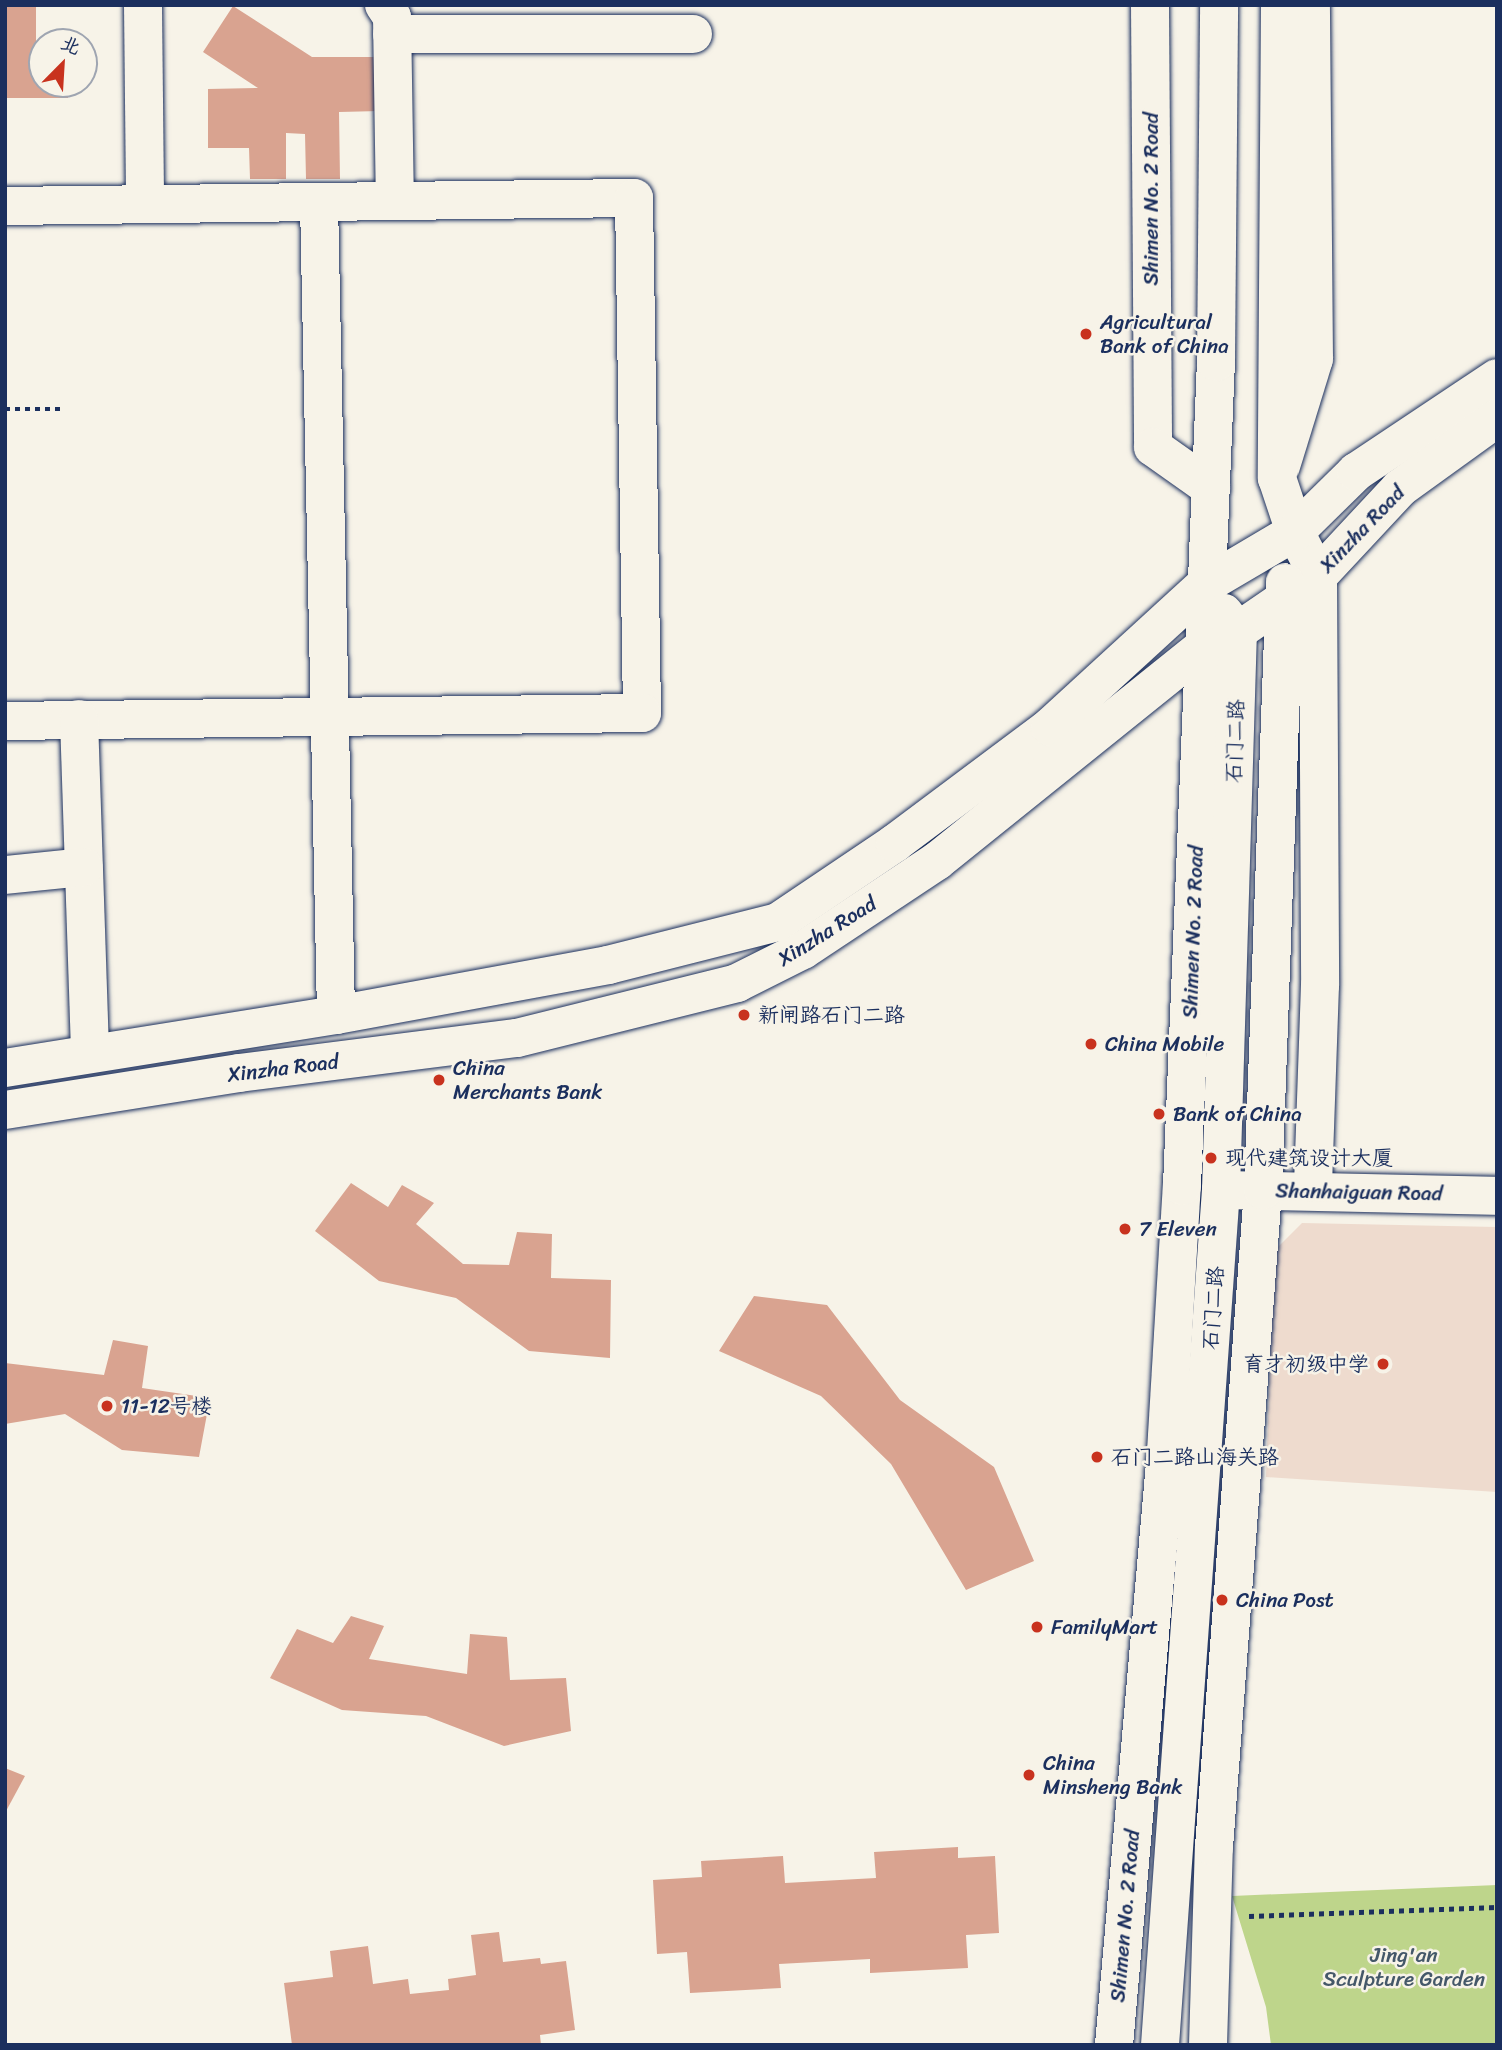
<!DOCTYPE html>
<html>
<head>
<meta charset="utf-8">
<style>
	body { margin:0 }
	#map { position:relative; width:1502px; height:2050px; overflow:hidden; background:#f7f3e8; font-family:Sriracha,"LXGW WenKai TC",sans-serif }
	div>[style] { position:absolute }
	.built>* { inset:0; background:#eedbce }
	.green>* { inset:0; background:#bed58b }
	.building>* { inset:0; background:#d9a390 }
	.path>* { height:4.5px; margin-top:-2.25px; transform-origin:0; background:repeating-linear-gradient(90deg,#1b2f5e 0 5px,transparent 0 10px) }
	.roads { filter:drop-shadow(0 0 2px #1b2f5e) drop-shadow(0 0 2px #1b2f5e) }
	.street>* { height:38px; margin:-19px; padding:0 19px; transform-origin:19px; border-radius:19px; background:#f7f3e8 }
	.secondary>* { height:38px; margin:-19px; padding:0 19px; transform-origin:19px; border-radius:19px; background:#f7f3e8 }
	.dots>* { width:19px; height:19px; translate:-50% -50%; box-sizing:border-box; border:4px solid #f7f3e8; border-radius:50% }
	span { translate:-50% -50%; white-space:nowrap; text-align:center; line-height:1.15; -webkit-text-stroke:5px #f7f3e8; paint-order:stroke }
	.street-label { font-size:21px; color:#1b2f5e }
	.poi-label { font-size:21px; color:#1b2f5e }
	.left { translate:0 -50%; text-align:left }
	.right { translate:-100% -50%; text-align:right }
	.park-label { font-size:21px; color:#445869 }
	.frame { position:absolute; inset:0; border:7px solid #1b2f5e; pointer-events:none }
	.north { position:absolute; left:28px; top:28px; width:70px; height:70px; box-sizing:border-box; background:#f7f3e8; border:2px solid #9fa5b1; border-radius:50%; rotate:24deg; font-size:19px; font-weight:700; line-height:28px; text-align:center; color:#1b2f5e }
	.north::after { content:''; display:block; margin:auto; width:24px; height:32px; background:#c8321e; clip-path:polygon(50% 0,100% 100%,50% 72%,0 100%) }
</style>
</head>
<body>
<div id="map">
	<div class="built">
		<i style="clip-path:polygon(1302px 1223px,1497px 1227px,1497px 1492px,1266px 1477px,1274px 1251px)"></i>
	</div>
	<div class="green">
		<i style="clip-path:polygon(1497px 1885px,1497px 2045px,1271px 2045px,1266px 2007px,1232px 1896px)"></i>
	</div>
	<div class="building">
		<i style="clip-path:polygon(5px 5px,36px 5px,36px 62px,42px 62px,42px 84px,68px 84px,68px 98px,5px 98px)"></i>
		<i style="clip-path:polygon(233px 6px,312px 57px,379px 57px,380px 111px,339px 112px,340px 179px,306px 179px,305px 134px,286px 133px,286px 179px,250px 179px,249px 148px,208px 148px,208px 89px,258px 88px,203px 52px)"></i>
		<i style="clip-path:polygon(351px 1183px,388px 1207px,402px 1185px,434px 1203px,416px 1224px,463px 1264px,509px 1265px,517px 1232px,552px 1234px,551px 1278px,611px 1280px,610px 1358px,529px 1351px,456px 1298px,379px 1281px,315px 1231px)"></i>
		<i style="clip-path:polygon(754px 1296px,827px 1305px,900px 1400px,994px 1467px,1034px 1561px,966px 1590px,891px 1464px,821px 1396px,719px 1351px)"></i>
		<i style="clip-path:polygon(113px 1340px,148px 1346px,142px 1388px,210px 1398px,199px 1457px,122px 1450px,65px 1414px,5px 1424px,5px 1363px,104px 1375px)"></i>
		<i style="clip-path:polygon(351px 1616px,384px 1626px,369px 1659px,467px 1674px,470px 1634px,507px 1637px,510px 1680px,566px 1678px,571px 1731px,504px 1746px,426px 1716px,342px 1710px,270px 1678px,297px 1629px,333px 1643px)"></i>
		<i style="clip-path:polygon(5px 1768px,25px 1776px,5px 1813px)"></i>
		<i style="clip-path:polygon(958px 1847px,958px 1858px,995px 1856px,999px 1933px,966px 1935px,968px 1968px,870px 1973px,870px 1959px,779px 1964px,781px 1988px,690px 1993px,687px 1952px,657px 1954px,653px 1880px,702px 1877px,701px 1861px,783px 1856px,785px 1883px,876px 1878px,874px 1852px)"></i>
		<i style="clip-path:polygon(499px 1932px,503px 1962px,540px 1958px,541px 1964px,566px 1961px,575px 2030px,540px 2035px,541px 2045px,292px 2045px,284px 1983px,333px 1977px,330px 1951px,368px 1946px,373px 1984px,408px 1979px,410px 1994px,449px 1990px,448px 1979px,476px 1975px,471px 1935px)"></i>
	</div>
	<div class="path">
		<i style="left:5px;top:409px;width:59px"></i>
		<i style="left:1249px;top:1916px;width:248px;rotate:-2.1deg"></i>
	</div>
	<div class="roads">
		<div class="street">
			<i style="left:143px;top:5px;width:197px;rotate:89.4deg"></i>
			<i style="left:384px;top:5px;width:14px;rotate:56deg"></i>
			<i style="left:392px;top:17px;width:184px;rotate:89.1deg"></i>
			<i style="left:1150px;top:5px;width:442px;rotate:89.6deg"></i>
			<i style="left:1153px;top:447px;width:71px;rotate:35.3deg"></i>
			<i style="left:392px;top:34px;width:301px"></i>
			<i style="left:319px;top:202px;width:813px;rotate:88.8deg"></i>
			<i style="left:5px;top:206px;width:629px;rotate:-0.73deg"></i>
			<i style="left:634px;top:198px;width:515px;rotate:89.11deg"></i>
			<i style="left:642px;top:713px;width:637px;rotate:179.28deg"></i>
			<i style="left:1281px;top:466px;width:112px;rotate:-72.9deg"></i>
			<i style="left:1314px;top:359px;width:354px;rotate:-90.5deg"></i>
			<i style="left:79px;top:719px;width:333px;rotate:88.1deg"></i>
			<i style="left:5px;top:875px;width:79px;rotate:-5.8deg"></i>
			<i style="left:1221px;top:1190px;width:276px;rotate:1.2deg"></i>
		</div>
		<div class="secondary">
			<i style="left:1280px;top:5px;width:473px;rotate:90.4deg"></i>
			<i style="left:1277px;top:478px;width:57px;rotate:71.6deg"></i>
			<i style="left:1295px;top:532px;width:50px;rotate:62.4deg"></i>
			<i style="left:1318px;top:576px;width:409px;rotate:89.7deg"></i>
			<i style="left:1320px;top:985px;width:205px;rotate:92deg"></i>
			<i style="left:5px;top:1068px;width:335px;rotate:-9.1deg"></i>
			<i style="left:336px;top:1015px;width:277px;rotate:-10.4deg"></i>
			<i style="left:608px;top:965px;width:175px;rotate:-14.2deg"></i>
			<i style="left:778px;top:922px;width:141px;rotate:-34deg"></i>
			<i style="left:895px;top:843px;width:194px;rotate:-36.8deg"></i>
			<i style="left:1050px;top:727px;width:210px;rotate:-42.5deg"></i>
			<i style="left:1205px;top:585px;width:104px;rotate:-30.5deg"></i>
			<i style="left:1295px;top:532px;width:86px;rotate:-44.5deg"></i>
			<i style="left:1356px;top:472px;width:169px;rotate:-33.7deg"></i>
			<i style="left:5px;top:1110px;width:237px;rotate:-9deg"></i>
			<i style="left:239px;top:1073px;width:280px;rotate:-7.2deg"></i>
			<i style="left:517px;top:1038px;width:227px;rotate:-14deg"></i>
			<i style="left:737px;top:983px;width:74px;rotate:-26.6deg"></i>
			<i style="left:803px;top:950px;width:161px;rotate:-33.6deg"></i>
			<i style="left:937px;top:861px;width:340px;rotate:-38.8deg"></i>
			<i style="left:1202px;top:648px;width:40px;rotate:-25deg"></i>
			<i style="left:1238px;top:631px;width:97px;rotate:-34.5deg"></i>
			<i style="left:1318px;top:576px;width:120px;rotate:-47deg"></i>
			<i style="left:1400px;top:488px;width:120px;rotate:-35.8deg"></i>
			<i style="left:1114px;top:2045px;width:595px;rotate:-84.99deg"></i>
			<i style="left:1166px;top:1452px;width:266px;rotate:-86.6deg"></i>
			<i style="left:1182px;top:1186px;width:825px;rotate:-87.64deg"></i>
			<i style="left:1216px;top:362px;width:357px;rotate:-89.5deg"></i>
			<i style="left:1160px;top:2045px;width:857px;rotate:-85.92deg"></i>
			<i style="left:1221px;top:1190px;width:559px;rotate:-88.26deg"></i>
			<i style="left:1238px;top:631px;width:23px;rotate:-128deg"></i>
			<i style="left:1208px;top:2045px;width:198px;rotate:-88.3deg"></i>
			<i style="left:1214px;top:1847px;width:659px;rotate:-85.73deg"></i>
			<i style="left:1263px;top:1190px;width:608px;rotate:-87.93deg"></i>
		</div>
	</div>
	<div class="dots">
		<i style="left:1086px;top:334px;background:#c8321e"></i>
		<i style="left:744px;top:1015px;background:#c8321e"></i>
		<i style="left:1091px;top:1044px;background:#c8321e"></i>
		<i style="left:439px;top:1080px;background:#c8321e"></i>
		<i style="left:1159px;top:1114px;background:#c8321e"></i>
		<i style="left:1211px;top:1158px;background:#c8321e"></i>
		<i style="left:1125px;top:1229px;background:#c8321e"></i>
		<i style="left:1383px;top:1364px;background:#c8321e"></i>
		<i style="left:107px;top:1406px;background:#c8321e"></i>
		<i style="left:1097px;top:1457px;background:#c8321e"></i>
		<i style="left:1222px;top:1600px;background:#c8321e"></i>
		<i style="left:1037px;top:1627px;background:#c8321e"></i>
		<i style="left:1029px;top:1775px;background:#c8321e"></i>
	</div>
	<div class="street-label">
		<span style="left:1151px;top:199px;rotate:-90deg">Shimen No. 2 Road</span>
		<span style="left:1362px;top:529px;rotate:-46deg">Xinzha Road</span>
		<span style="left:1235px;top:741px;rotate:-88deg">石门二路</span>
		<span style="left:827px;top:931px;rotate:-32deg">Xinzha Road</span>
		<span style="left:1193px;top:932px;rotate:-88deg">Shimen No. 2 Road</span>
		<span style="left:283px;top:1068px;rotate:-7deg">Xinzha Road</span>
		<span style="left:1359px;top:1192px;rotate:1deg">Shanhaiguan Road</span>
		<span style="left:1213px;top:1308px;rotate:-86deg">石门二路</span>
		<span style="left:1125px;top:1916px;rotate:-85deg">Shimen No. 2 Road</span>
	</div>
	<div class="poi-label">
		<span class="left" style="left:1100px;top:334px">Agricultural<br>Bank of China</span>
		<span class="left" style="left:758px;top:1015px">新闸路石门二路</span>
		<span class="left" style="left:1105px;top:1044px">China Mobile</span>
		<span class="left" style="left:453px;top:1080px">China<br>Merchants Bank</span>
		<span class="left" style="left:1173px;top:1114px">Bank of China</span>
		<span class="left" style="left:1225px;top:1158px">现代建筑设计大厦</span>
		<span class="left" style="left:1139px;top:1229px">7 Eleven</span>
		<span class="right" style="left:1369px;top:1364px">育才初级中学</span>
		<span class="left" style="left:121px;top:1406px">11-12号楼</span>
		<span class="left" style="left:1111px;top:1457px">石门二路山海关路</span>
		<span class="left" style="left:1236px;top:1600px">China Post</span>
		<span class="left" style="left:1051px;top:1627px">FamilyMart</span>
		<span class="left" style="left:1043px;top:1775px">China<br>Minsheng Bank</span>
	</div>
	<div class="park-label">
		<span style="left:1404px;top:1967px">Jing'an<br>Sculpture Garden</span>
	</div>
	<div class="frame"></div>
	<div class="north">北</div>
</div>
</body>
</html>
